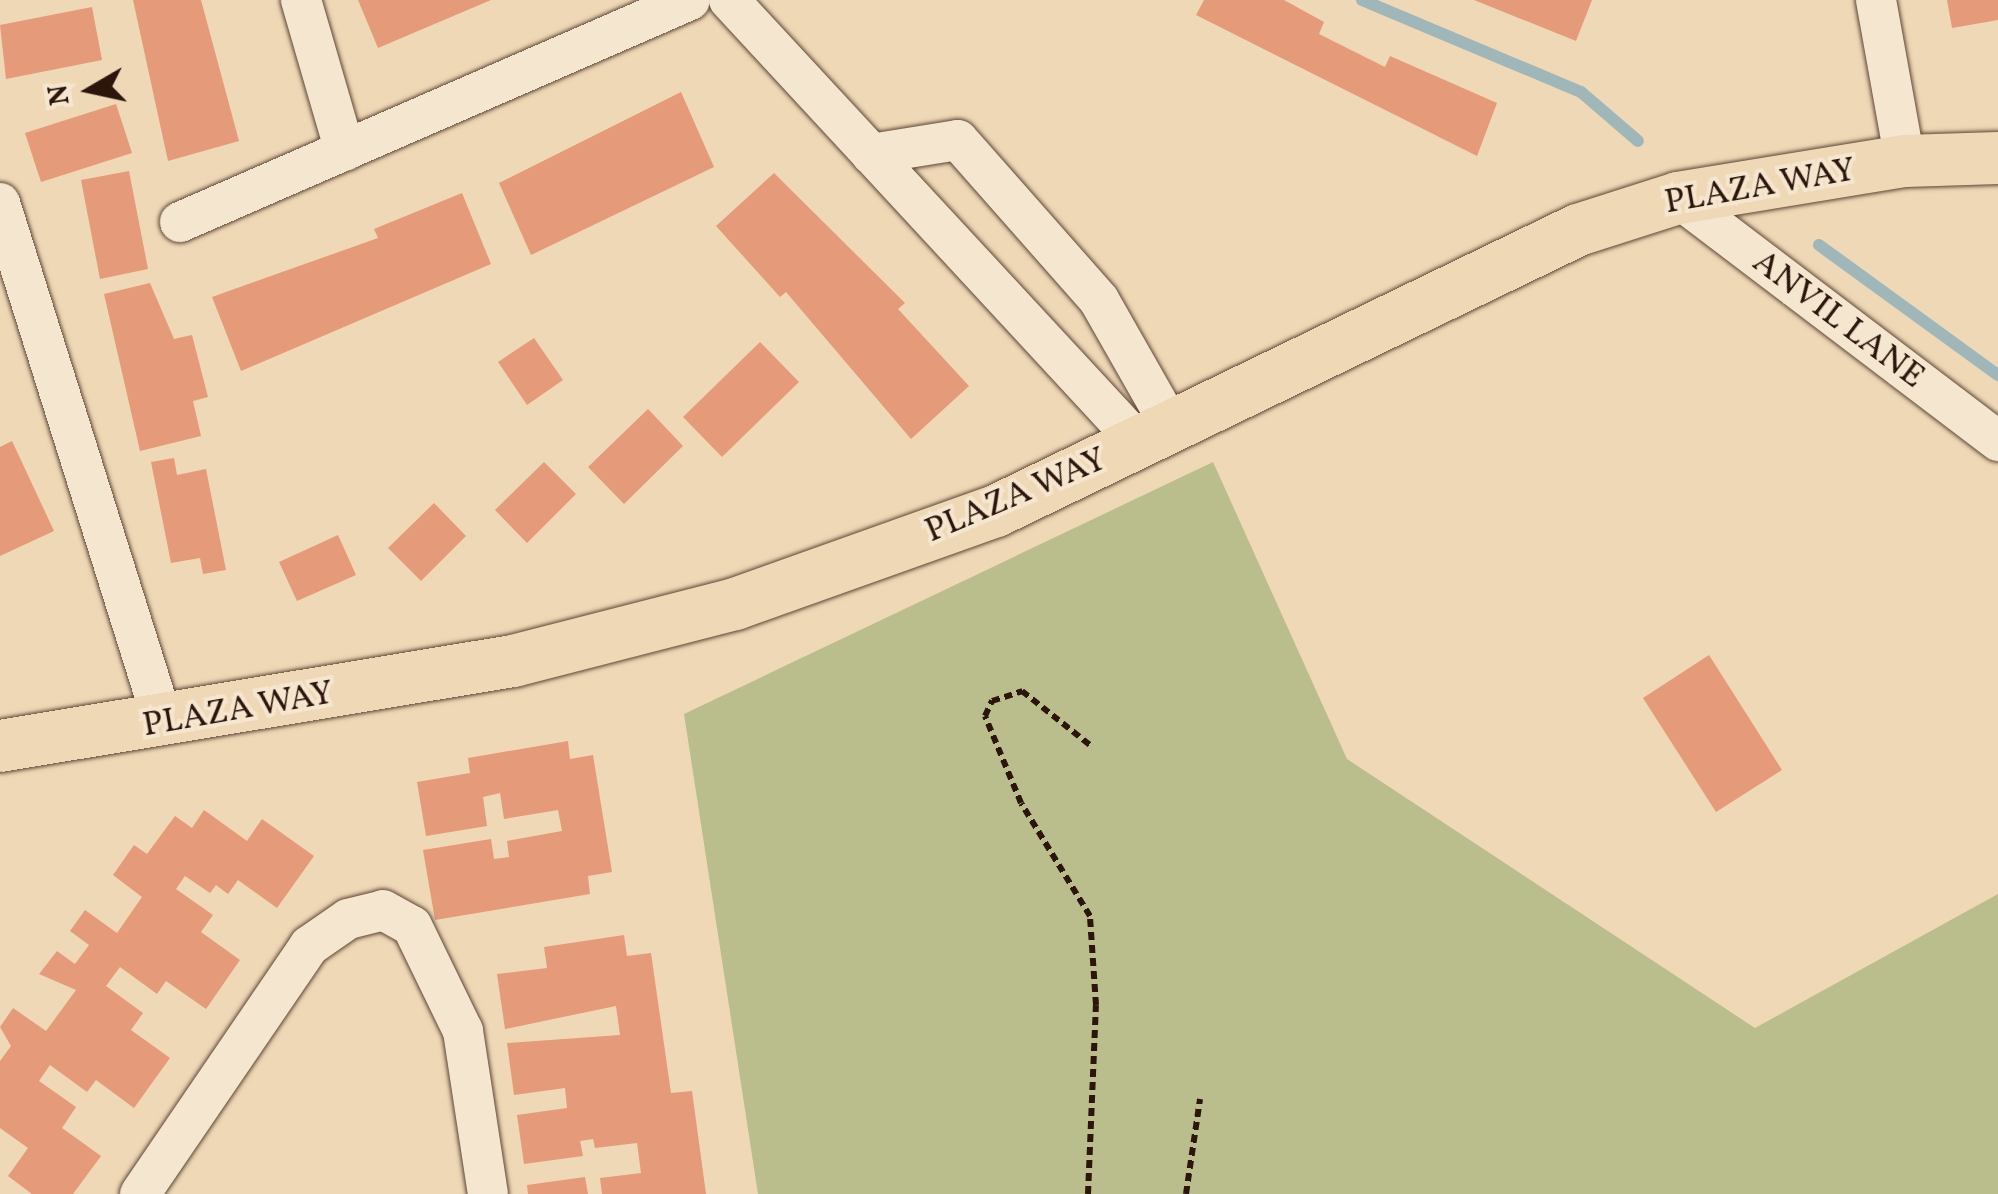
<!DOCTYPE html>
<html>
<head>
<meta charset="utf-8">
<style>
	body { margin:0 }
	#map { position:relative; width:1998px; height:1194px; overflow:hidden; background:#efd8b6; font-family:Vollkorn,serif }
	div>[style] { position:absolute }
	.green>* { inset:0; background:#babe8d }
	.stream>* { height:12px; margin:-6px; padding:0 6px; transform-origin:6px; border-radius:6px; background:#9fb7b9 }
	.building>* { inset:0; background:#e59a79 }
	.path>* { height:6px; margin-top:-3px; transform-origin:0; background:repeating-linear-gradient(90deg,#2c160c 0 8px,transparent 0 13px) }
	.roads { filter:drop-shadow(0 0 2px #5d4636) drop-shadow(0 0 2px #5d4636) }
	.minor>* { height:40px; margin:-20px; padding:0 20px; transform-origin:20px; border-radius:20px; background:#f5e6d0 }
	.major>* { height:52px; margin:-26px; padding:0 26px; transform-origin:26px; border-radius:26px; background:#efd8b6 }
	span { translate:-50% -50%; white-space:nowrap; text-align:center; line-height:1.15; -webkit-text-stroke:8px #f5e6d0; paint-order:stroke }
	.street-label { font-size:35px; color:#2c160c }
	.north { position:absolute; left:40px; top:40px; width:100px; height:100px; -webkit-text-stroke:8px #f5e6d0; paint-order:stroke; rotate:261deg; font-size:28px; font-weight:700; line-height:40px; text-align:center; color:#2c160c }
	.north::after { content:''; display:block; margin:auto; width:35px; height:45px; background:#2c160c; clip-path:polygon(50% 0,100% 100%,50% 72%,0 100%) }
</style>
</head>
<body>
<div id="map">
	<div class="green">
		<i style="clip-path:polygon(1213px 462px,1347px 759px,1755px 1028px,1998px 894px,1998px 1194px,758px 1194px,684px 714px)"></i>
	</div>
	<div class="stream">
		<i style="left:1362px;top:0;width:238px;rotate:22.8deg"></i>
		<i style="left:1581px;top:92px;width:75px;rotate:40.7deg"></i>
		<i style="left:1819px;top:245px;width:221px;rotate:36deg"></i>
	</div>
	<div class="building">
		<i style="clip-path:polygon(133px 0,201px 0,239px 141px,168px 161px)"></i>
		<i style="clip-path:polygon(358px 0,491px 0,378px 48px)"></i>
		<i style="clip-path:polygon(1204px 0,1284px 0,1324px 22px,1319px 34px,1385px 67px,1390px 56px,1497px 103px,1477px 156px,1196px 15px)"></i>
		<i style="clip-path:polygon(1474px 0,1592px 0,1576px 41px)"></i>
		<i style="clip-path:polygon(1947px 0,1998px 0,1998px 20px,1952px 28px)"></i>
		<i style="clip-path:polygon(92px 7px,102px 60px,6px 79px,0 25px)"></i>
		<i style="clip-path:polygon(681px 92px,714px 167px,531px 255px,499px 183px)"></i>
		<i style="clip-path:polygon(116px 104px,132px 153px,41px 182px,25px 133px)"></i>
		<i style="clip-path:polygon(129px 171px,148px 269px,100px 279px,81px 180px)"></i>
		<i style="clip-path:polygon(774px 173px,905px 303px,898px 309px,969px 386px,911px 439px,786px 292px,780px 297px,716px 226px)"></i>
		<i style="clip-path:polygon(462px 193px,491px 264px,241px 371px,212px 297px,378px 238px,374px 229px)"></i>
		<i style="clip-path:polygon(150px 283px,174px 339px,192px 335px,208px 397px,193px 401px,201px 436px,140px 451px,104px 294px)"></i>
		<i style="clip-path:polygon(534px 338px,563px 380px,527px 405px,498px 362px)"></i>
		<i style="clip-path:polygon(760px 342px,799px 382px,722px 457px,683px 417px)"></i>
		<i style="clip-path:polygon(648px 409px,683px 446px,624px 504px,588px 467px)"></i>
		<i style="clip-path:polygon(12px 441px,54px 531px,0 556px,0 447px)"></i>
		<i style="clip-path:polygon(174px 458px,177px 475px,206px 469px,226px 570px,203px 574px,200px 558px,171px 563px,151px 462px)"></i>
		<i style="clip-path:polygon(544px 462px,576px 494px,527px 543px,495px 510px)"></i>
		<i style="clip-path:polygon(434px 503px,466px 536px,421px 581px,388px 548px)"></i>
		<i style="clip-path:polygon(338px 535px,356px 575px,297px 601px,279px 562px)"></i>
		<i style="clip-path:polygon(1709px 655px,1782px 770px,1716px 812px,1643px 698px)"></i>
		<i style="clip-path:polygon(568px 741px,570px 759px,593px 755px,612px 872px,588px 876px,590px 894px,435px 920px,423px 850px,491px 839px,494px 859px,509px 857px,507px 841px,562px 831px,558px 810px,504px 819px,500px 793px,483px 797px,487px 826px,426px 836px,417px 782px,470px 773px,468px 758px)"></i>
		<i style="clip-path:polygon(204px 810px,247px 841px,262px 819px,314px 856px,277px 908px,238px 880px,228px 894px,216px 885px,210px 893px,185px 876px,176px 889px,213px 915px,201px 932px,240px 960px,206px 1009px,166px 981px,157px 994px,120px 967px,106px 986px,143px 1013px,131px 1030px,170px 1058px,134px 1108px,96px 1080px,87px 1092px,50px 1065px,39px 1081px,76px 1107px,62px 1128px,101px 1156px,73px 1194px,32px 1194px,8px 1176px,28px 1148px,0 1128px,0 1061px,11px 1046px,0 1027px,13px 1008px,46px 1031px,76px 990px,39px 974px,57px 951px,75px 964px,89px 945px,70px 931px,85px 910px,117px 933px,142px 897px,113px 875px,134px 845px,147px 854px,175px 816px,192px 828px)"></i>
		<i style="clip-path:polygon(624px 935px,627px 956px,651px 953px,671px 1093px,692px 1091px,706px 1194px,602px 1194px,600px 1178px,641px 1173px,637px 1143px,595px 1148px,593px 1139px,580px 1141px,583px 1156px,524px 1164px,517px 1115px,567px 1108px,565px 1088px,514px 1095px,507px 1043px,620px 1035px,616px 1006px,505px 1029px,497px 974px,547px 968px,544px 947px)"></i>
		<i style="clip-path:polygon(585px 1177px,588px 1194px,528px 1194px,527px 1185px)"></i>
	</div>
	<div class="path">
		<i style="left:1088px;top:1194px;width:189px;rotate:-87.6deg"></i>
		<i style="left:1096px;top:1005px;width:89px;rotate:-93.9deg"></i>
		<i style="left:1090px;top:916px;width:132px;rotate:-121.4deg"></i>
		<i style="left:1021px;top:803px;width:94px;rotate:-112.5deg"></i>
		<i style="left:985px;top:716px;width:17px;rotate:-65deg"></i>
		<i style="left:992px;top:701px;width:32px;rotate:-18deg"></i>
		<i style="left:1022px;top:691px;width:87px;rotate:38.5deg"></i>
		<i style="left:1186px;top:1194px;width:96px;rotate:-81.6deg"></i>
	</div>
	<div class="roads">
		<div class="minor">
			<i style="left:301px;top:0;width:157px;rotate:73.8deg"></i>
			<i style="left:729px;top:0;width:602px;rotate:47.22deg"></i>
			<i style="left:1876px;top:0;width:164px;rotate:79.8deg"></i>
			<i style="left:871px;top:154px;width:88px;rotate:-9.1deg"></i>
			<i style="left:958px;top:140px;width:213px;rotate:48.6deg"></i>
			<i style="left:1099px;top:300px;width:146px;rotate:60.4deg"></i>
			<i style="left:1678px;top:198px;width:402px;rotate:37.2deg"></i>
			<i style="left:0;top:203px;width:547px;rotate:72.56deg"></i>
			<i style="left:180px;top:222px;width:556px;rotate:-23.52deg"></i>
			<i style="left:140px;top:1194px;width:300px;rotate:-55.7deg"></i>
			<i style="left:309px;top:946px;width:47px;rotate:-34.7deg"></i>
			<i style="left:348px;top:919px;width:36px;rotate:-14deg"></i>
			<i style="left:383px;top:910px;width:33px;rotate:29deg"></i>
			<i style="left:412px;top:926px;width:117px;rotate:64.1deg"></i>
			<i style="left:463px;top:1031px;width:165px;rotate:81.3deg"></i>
		</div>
		<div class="major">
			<i style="left:0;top:746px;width:520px;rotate:-9.41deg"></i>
			<i style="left:513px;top:661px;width:229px;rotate:-14.4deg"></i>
			<i style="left:735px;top:604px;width:277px;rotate:-19.6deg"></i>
			<i style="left:996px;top:511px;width:646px;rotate:-25.77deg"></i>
			<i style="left:1578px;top:230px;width:105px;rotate:-17.7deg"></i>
			<i style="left:1678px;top:198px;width:230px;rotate:-9.3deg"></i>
			<i style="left:1905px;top:161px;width:93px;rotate:-1.8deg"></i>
		</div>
	</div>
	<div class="street-label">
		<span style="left:1760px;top:187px;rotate:-10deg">PLAZA WAY</span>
		<span style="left:1838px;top:320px;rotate:37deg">ANVIL LANE</span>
		<span style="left:1016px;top:496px;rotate:-23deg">PLAZA WAY</span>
		<span style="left:238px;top:710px;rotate:-10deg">PLAZA WAY</span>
	</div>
	<div class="north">N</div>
</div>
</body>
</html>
